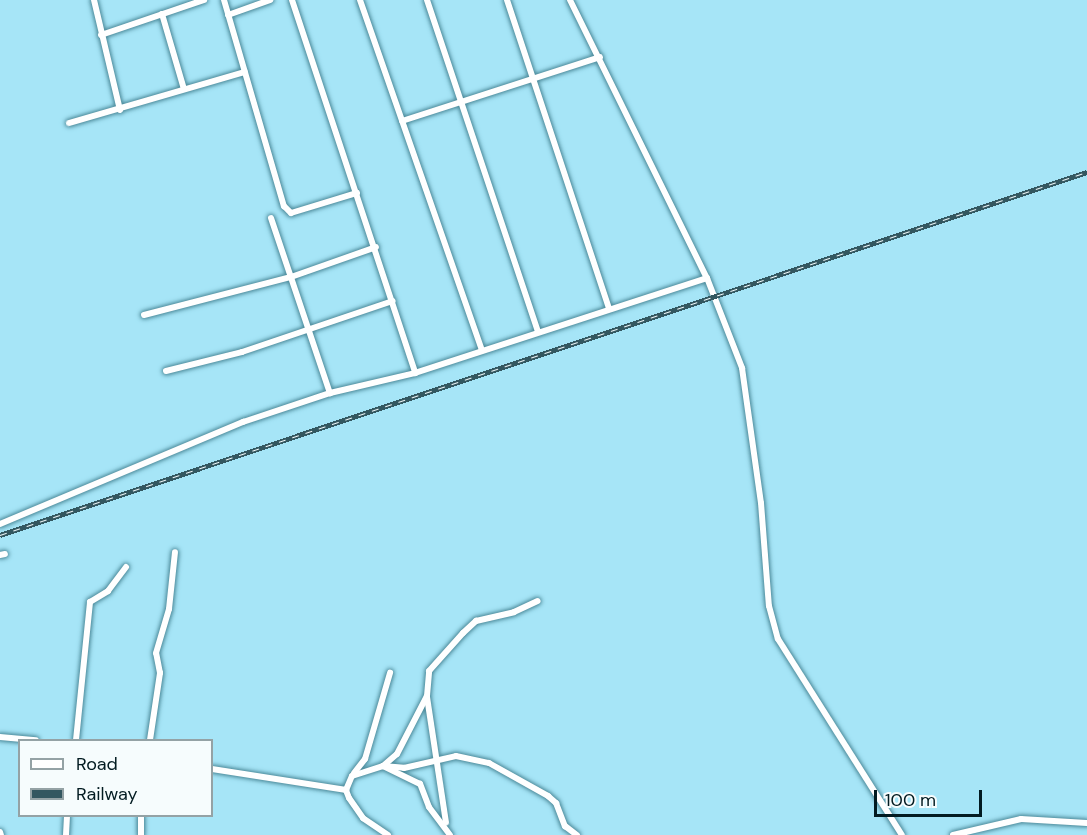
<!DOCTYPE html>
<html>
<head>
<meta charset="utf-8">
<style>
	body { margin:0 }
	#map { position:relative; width:1087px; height:835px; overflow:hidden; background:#a6e5f7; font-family:"DM Sans",sans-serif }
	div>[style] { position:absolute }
	.roads { filter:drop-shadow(0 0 2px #4b8999) drop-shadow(0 0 2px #4b8999) }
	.minor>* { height:6px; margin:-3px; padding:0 3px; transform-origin:3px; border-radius:3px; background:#fff }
	.rail>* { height:4.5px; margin-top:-2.25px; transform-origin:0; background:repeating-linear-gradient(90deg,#f6fcfd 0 7px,#335760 0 14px); box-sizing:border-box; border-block:2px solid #335760 }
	span { translate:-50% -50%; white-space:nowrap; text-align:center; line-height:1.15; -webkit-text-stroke:5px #f6fcfd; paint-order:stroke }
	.legend { position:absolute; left:18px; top:739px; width:195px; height:78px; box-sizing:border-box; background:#f6fcfd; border:2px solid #94a2a5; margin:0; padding:8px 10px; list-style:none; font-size:18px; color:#021b21 }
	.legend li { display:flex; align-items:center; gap:12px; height:30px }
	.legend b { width:30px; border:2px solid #94a2a5 }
	.scale { position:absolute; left:874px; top:790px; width:108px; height:27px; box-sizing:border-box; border:3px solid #021b21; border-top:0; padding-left:8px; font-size:18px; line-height:21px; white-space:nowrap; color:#021b21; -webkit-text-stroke:4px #f6fcfd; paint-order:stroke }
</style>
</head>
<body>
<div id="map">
	<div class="roads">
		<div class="minor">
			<i style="left:94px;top:0;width:113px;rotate:76.7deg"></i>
			<i style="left:224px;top:0;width:215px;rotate:73.8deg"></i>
			<i style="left:284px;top:206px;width:10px;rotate:45deg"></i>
			<i style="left:291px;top:213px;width:69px;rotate:-16.9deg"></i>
			<i style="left:292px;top:0;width:393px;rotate:71.7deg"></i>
			<i style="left:360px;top:0;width:371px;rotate:70.8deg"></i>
			<i style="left:427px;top:0;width:350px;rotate:71.5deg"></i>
			<i style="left:507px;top:0;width:324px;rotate:71.7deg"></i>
			<i style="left:570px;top:0;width:310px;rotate:63.8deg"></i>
			<i style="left:707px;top:278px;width:97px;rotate:68.7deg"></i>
			<i style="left:742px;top:368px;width:136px;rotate:82deg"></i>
			<i style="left:761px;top:503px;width:103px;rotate:85.6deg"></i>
			<i style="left:769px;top:606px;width:34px;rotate:75deg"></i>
			<i style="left:778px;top:639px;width:232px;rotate:57.7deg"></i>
			<i style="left:162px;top:14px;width:78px;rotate:73.7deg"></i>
			<i style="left:228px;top:15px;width:45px;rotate:-19.7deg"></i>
			<i style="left:101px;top:35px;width:109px;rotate:-18.8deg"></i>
			<i style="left:402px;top:121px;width:208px;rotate:-17.9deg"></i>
			<i style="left:69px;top:123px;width:183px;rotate:-16.2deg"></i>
			<i style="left:271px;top:218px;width:185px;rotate:71.4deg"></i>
			<i style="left:144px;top:315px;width:152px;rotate:-14.5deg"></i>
			<i style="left:291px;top:277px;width:90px;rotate:-19.4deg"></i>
			<i style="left:166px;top:371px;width:78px;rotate:-14deg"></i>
			<i style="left:242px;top:352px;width:159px;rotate:-18.7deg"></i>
			<i style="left:0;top:524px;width:264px;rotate:-22.8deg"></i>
			<i style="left:243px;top:422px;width:92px;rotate:-18.4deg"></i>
			<i style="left:330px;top:393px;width:87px;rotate:-13.2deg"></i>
			<i style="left:415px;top:373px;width:307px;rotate:-18deg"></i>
			<i style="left:0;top:555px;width:5px;rotate:-11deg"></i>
			<i style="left:427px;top:697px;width:127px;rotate:81.4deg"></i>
			<i style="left:0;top:737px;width:36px;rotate:5deg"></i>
			<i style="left:76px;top:740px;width:139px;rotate:-84.2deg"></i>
			<i style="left:90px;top:602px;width:21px;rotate:-31deg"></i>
			<i style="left:108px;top:591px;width:30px;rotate:-53deg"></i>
			<i style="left:150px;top:740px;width:68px;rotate:-81.5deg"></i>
			<i style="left:160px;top:673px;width:20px;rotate:-101deg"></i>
			<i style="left:156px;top:653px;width:46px;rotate:-73.5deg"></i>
			<i style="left:169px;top:609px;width:57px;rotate:-84deg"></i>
			<i style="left:212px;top:769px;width:136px;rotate:8.9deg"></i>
			<i style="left:354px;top:773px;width:18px;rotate:-52deg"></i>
			<i style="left:365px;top:759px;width:90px;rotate:-73.8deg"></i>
			<i style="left:0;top:832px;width:3px;rotate:72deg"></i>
			<i style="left:66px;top:835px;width:19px;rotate:-87deg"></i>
			<i style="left:141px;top:835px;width:19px;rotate:-90deg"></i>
			<i style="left:388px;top:835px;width:30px;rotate:-146deg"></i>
			<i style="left:363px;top:818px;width:24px;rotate:-125deg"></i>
			<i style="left:349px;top:798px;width:9px;rotate:-111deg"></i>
			<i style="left:346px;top:790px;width:15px;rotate:-67deg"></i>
			<i style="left:352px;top:776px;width:33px;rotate:-18deg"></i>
			<i style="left:383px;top:766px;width:18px;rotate:-41deg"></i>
			<i style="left:397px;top:754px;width:65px;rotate:-62.7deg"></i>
			<i style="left:427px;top:696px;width:25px;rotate:-85deg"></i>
			<i style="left:429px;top:671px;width:51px;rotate:-48.2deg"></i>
			<i style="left:463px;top:633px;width:18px;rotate:-43deg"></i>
			<i style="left:476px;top:621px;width:39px;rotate:-13deg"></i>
			<i style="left:514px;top:612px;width:26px;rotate:-25deg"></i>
			<i style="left:450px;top:835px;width:35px;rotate:-127deg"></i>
			<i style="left:429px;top:807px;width:25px;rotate:-111deg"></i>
			<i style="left:420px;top:784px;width:41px;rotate:-154.1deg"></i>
			<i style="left:383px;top:766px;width:21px;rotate:5deg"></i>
			<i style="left:404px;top:768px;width:53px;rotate:-13deg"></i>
			<i style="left:456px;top:756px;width:34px;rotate:12deg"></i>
			<i style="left:489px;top:763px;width:68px;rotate:29.2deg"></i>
			<i style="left:548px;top:796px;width:11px;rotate:41deg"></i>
			<i style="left:556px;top:803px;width:25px;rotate:69deg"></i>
			<i style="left:565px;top:826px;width:15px;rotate:37deg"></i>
			<i style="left:953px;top:835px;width:70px;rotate:-13.2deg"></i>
			<i style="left:1021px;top:819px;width:66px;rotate:3.5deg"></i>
		</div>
	</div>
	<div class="rail">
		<i style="left:0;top:535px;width:1146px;rotate:-18.47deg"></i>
	</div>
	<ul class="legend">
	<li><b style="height:8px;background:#fff"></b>Road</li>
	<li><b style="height:8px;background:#335760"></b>Railway</li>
	</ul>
	<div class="scale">100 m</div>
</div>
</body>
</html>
